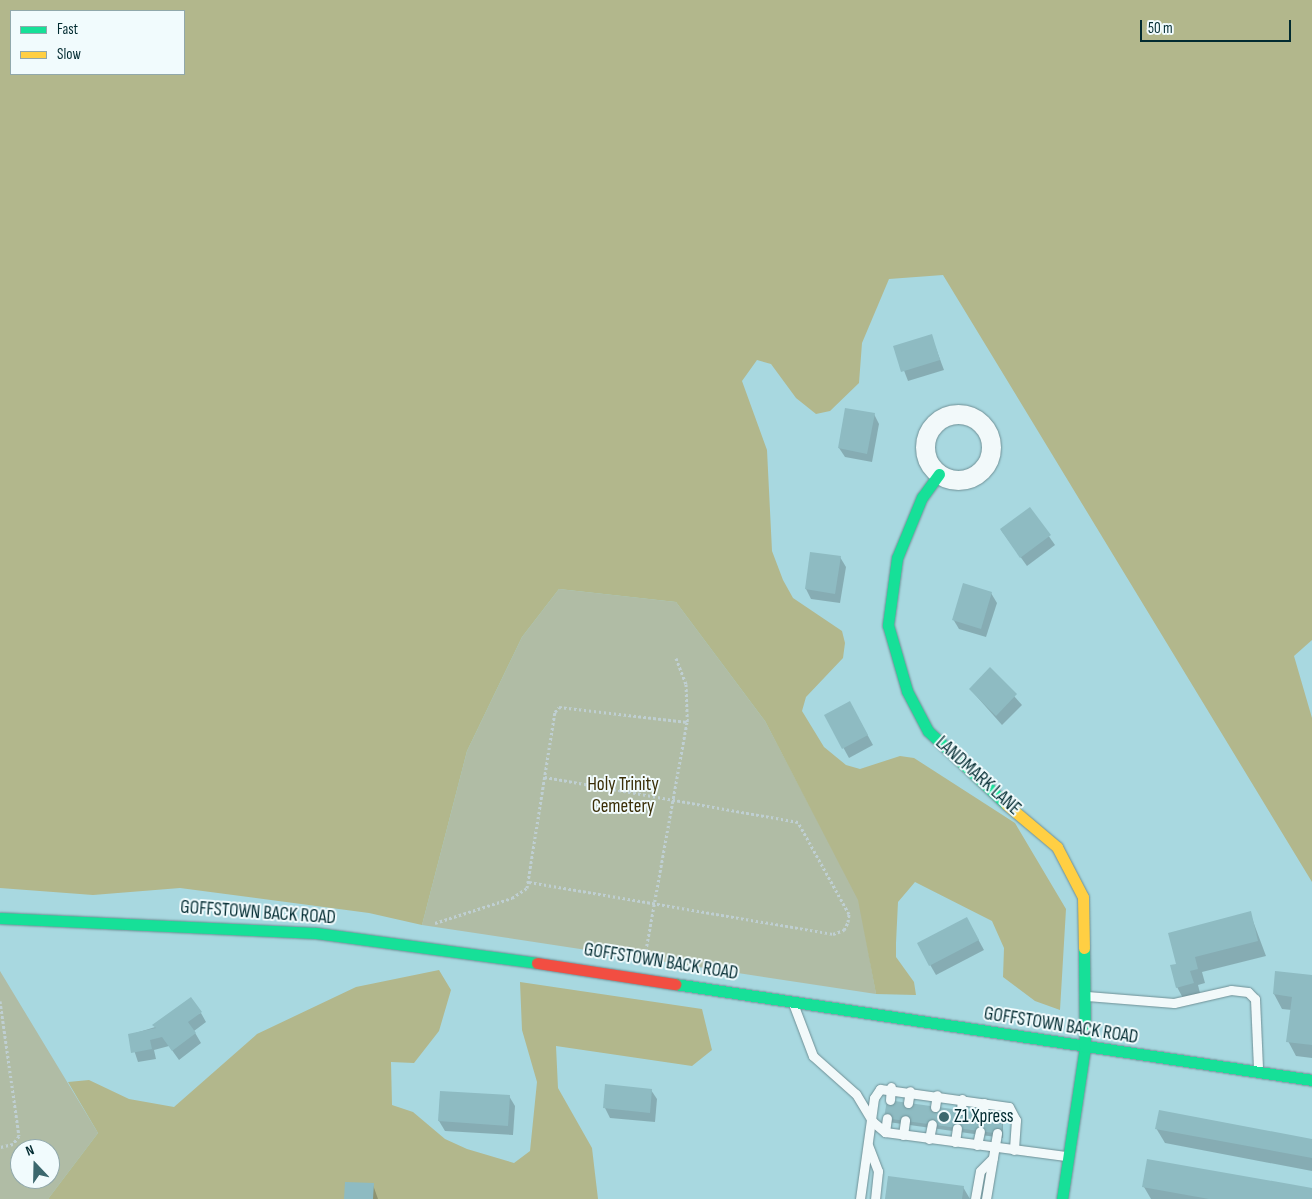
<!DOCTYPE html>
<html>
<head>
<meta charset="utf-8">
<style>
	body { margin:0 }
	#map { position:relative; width:1312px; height:1199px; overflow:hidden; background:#a8d8e0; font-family:"Sofia Sans Condensed",sans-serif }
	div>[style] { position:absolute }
	.green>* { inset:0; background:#b0bca5 }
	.forest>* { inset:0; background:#b2b78c }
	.shadow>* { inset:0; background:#0003 }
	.building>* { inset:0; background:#8ebbc2 }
	.path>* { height:3px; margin-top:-1.5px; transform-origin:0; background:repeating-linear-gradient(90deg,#bfcfd2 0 2.5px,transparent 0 5px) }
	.roads { filter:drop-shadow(0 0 1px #6f9096) drop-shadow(0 0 1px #6f9096) }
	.lane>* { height:9px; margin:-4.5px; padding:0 4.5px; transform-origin:4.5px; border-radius:4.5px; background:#f2f9fa }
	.street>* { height:19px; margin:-9.5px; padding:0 9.5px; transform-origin:9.5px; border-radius:9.5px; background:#f2f9fa }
	.street>.ring { margin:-9.5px; padding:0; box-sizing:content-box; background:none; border:19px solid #f2f9fa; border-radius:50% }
	.fast>* { height:11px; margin:-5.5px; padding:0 5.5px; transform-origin:5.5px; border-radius:5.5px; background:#16e098 }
	.slow>* { height:11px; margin:-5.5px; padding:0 5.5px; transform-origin:5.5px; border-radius:5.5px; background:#ffcf43 }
	.jam>* { height:11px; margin:-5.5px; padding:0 5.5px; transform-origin:5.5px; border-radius:5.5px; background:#f24e42 }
	.dots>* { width:14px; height:14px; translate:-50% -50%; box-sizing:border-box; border:2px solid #f1fbfd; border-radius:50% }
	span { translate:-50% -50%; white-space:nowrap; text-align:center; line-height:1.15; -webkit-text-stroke:4px #f1fbfd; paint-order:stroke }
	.street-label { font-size:19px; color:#022b31 }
	.park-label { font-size:19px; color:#3a2e07 }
	.poi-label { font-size:19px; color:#022b31 }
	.left { translate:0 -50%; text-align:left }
	.legend { position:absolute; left:10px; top:10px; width:175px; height:65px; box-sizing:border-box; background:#f1fbfd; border:1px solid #91a8ab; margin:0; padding:6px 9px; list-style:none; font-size:15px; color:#022b31 }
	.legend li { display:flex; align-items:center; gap:10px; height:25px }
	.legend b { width:25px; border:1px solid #91a8ab }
	.north { position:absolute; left:10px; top:1139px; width:50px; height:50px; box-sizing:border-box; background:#f1fbfd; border:1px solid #91a8ab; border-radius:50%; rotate:339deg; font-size:14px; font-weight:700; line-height:20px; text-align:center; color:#022b31 }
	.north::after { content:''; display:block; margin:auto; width:18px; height:22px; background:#3c686e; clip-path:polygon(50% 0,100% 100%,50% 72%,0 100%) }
	.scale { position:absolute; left:1140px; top:20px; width:151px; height:22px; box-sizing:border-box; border:2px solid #022b31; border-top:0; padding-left:6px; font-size:15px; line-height:18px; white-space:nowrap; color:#022b31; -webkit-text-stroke:4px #f1fbfd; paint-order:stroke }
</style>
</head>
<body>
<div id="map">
	<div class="green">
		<i style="clip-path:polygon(559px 589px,676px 602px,765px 721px,859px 900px,876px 994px,422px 925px,467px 751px,522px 637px)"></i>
		<i style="clip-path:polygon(evenodd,0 971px,98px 1133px,48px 1199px,0 1199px,0 971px,20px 1149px,50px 1149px,50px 1179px,20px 1179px,20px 1149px)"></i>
	</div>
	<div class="forest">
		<i style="clip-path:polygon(evenodd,0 0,1312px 0,1312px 640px,1294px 656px,1312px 718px,1312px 882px,943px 275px,889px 279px,862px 343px,859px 383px,830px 411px,816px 414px,796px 398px,771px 364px,757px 360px,742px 381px,767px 450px,772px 551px,783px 580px,793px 598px,842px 631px,845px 643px,843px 658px,806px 697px,802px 711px,824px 747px,846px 765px,860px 769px,900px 756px,914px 758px,1015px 823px,1066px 909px,1060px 1010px,1035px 1001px,1003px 977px,1004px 948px,992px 921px,915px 882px,898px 902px,896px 943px,896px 957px,914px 982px,916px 995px,876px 994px,858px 900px,765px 721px,676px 602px,559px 589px,522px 637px,467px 751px,422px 925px,369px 913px,180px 888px,93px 895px,0 888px,0 0,11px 11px,184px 11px,184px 74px,11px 74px,11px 11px)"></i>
		<i style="clip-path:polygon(439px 970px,451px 990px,439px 1031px,414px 1063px,391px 1062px,392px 1105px,413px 1112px,445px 1139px,467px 1149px,514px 1163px,530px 1151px,537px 1082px,522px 1030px,520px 982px,702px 1009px,712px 1050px,692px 1066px,556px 1046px,558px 1088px,592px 1148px,598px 1199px,48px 1199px,98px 1133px,68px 1082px,89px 1080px,129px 1099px,174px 1107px,257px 1034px,356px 987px)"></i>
	</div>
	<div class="shadow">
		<i style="clip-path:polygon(931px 335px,944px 370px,908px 381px,895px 347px)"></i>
		<i style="clip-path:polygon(874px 414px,879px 424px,872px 462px,845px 457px,839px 448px)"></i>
		<i style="clip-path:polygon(1030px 509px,1055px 545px,1027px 566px,1001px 530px)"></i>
		<i style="clip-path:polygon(811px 553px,840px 557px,846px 567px,840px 603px,811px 599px,806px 589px)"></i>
		<i style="clip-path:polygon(991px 593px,997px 603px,986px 637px,959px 629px,953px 619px)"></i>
		<i style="clip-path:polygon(990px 669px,1022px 705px,1002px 725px,970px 689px)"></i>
		<i style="clip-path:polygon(850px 703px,873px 745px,849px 758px,826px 716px)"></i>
		<i style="clip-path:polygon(1250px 913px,1266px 956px,1202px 972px,1205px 983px,1198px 985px,1201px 997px,1185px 1002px,1177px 987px,1178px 965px)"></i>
		<i style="clip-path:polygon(972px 928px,984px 950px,936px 975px,918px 944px)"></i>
		<i style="clip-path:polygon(1312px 977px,1312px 1058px,1296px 1056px,1288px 1041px,1292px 1010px,1282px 1009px,1274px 994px)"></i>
		<i style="clip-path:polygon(201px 1013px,206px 1022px,194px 1031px,201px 1043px,179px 1060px,169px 1046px,154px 1050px,156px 1059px,138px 1062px,129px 1035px)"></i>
		<i style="clip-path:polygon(651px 1090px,657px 1099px,655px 1122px,610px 1118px,605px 1108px)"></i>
		<i style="clip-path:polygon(441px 1092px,509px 1096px,515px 1106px,513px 1135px,445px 1131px,439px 1121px)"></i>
		<i style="clip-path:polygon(888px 1101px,1003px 1117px,1003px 1138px,888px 1122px)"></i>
		<i style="clip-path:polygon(1156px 1128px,1312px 1140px,1312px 1171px,1165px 1143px)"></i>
		<i style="clip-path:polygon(373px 1185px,378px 1199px,345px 1199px)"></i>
		<i style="clip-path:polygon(963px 1187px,970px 1199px,886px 1199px)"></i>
		<i style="clip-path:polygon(1144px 1187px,1312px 1189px,1312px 1199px,1151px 1199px)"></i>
	</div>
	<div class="building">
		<i style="clip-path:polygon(932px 334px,940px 360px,901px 372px,893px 346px)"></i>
		<i style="clip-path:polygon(845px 408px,875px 413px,867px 454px,838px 448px)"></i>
		<i style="clip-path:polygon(1030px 507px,1051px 535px,1020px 558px,1000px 529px)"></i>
		<i style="clip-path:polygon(810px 552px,841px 556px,835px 594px,805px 589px)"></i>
		<i style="clip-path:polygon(963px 583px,992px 592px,981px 629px,952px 620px)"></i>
		<i style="clip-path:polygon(990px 667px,1017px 694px,996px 716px,969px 689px)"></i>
		<i style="clip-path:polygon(850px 701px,868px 735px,842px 749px,824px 715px)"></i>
		<i style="clip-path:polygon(1251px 911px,1258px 941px,1195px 957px,1198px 969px,1190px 971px,1194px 983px,1176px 988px,1170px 965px,1176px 964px,1168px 933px)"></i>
		<i style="clip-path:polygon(967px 917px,979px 940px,929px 966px,917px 943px)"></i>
		<i style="clip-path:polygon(1275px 971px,1312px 975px,1312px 1045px,1286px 1042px,1292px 997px,1273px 994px)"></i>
		<i style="clip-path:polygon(191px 997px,202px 1012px,188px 1022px,196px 1033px,172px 1051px,162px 1037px,150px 1040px,152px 1049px,131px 1053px,128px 1034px,156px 1028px,152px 1025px)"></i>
		<i style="clip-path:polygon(605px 1084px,652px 1089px,650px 1113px,603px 1108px)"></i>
		<i style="clip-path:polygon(440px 1091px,510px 1095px,508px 1126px,438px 1121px)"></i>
		<i style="clip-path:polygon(887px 1100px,1003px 1116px,1001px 1134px,884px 1118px)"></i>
		<i style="clip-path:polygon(1159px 1110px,1312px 1139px,1312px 1158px,1155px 1129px)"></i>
		<i style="clip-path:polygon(1147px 1159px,1312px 1188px,1312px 1199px,1209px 1199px,1142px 1187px)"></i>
		<i style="clip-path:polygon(888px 1176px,964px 1186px,962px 1199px,885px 1199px)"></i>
		<i style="clip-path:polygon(345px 1182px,374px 1183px,373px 1199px,344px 1199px)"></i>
	</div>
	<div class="path">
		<i style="left:676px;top:658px;width:28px;rotate:69deg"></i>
		<i style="left:686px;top:684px;width:38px;rotate:88deg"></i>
		<i style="left:529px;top:882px;width:308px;rotate:9.7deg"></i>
		<i style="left:833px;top:934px;width:12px;rotate:-20deg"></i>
		<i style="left:844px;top:930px;width:9px;rotate:-63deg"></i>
		<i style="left:848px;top:922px;width:8px;rotate:-83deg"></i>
		<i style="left:849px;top:914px;width:105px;rotate:-119deg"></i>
		<i style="left:798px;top:822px;width:257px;rotate:-169.9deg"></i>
		<i style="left:435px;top:923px;width:81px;rotate:-18deg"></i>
		<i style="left:512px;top:898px;width:18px;rotate:-34deg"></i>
		<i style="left:527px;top:888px;width:178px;rotate:-81deg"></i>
		<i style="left:555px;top:712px;width:6px;rotate:-51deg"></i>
		<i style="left:559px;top:707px;width:129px;rotate:6.7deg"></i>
		<i style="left:687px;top:722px;width:238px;rotate:100.2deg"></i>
		<i style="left:0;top:1001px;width:136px;rotate:82deg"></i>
		<i style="left:19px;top:1136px;width:10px;rotate:127deg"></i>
		<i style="left:13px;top:1144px;width:13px;rotate:167deg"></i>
	</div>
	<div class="roads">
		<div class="lane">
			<i style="left:1087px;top:996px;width:87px;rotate:4.6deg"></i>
			<i style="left:1174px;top:1003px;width:58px;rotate:-12.8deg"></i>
			<i style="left:1231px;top:990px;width:17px;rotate:7deg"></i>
			<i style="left:1248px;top:992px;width:10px;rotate:45deg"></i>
			<i style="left:1255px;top:999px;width:70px;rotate:87.5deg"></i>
			<i style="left:794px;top:1006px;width:53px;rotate:69.2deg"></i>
			<i style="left:813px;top:1056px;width:57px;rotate:41.5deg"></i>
			<i style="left:856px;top:1094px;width:33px;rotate:59deg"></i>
			<i style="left:873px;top:1122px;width:16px;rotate:40deg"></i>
			<i style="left:885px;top:1132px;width:182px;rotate:7.6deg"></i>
			<i style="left:890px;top:1100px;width:13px;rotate:-86deg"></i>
			<i style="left:908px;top:1103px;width:12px;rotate:-81deg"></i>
			<i style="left:935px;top:1107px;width:12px;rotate:-81deg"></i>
			<i style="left:961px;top:1110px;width:11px;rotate:-85deg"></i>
			<i style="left:983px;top:1114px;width:11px;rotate:-85deg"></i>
			<i style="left:885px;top:1132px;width:14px;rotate:-82deg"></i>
			<i style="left:903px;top:1135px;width:15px;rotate:-82deg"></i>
			<i style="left:929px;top:1139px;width:15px;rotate:-79deg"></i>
			<i style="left:955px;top:1142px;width:14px;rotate:-82deg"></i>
			<i style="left:868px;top:1145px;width:28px;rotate:69deg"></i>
			<i style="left:878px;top:1171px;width:28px;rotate:96deg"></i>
			<i style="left:977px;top:1145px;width:14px;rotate:-78deg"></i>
			<i style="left:860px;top:1199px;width:102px;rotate:-82.1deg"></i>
			<i style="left:874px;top:1098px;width:11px;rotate:-56deg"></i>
			<i style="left:880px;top:1089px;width:130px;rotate:7.9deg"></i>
			<i style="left:1009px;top:1107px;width:15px;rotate:62deg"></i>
			<i style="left:1016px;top:1120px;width:30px;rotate:94deg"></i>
			<i style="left:975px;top:1199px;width:28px;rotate:-80deg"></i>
			<i style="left:980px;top:1171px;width:18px;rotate:-45deg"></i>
			<i style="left:986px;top:1199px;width:67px;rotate:-80.5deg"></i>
		</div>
		<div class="street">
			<i class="ring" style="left:925px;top:414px;width:47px;height:47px"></i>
		</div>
		<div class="fast">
			<i style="left:939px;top:474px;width:29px;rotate:126deg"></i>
			<i style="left:922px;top:497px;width:66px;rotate:112.3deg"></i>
			<i style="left:897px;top:558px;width:68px;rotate:97.7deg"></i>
			<i style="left:888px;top:625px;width:69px;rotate:73.9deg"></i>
			<i style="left:907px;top:691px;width:45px;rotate:62.3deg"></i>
			<i style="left:928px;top:731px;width:107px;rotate:43.1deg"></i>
			<i style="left:0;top:918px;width:316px;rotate:2.7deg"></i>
			<i style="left:316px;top:933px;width:223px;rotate:7.7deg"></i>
			<i style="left:675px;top:984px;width:644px;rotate:8.57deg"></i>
			<i style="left:1062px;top:1199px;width:154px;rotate:-81.4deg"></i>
			<i style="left:1085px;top:1047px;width:99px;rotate:-90.6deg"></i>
		</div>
		<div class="slow">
			<i style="left:1006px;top:804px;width:67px;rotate:40.1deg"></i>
			<i style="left:1057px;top:847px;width:56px;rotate:62.5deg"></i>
			<i style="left:1083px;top:897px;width:51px;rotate:88.9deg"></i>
		</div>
		<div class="jam">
			<i style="left:537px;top:963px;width:140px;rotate:8.7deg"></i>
		</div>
	</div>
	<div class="dots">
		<i style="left:944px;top:1117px;background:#3c686e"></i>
	</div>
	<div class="street-label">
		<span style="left:978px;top:776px;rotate:42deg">LANDMARK LANE</span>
		<span style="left:258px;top:913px;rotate:4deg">GOFFSTOWN BACK ROAD</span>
		<span style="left:661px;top:962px;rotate:9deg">GOFFSTOWN BACK ROAD</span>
		<span style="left:1061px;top:1026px;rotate:9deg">GOFFSTOWN BACK ROAD</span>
	</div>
	<div class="park-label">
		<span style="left:623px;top:796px">Holy Trinity<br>Cemetery</span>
	</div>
	<div class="poi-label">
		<span class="left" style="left:954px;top:1117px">Z1 Xpress</span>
	</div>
	<ul class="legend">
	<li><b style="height:6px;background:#16e098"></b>Fast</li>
	<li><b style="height:6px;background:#ffcf43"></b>Slow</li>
	</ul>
	<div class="north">N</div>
	<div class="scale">50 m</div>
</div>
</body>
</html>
